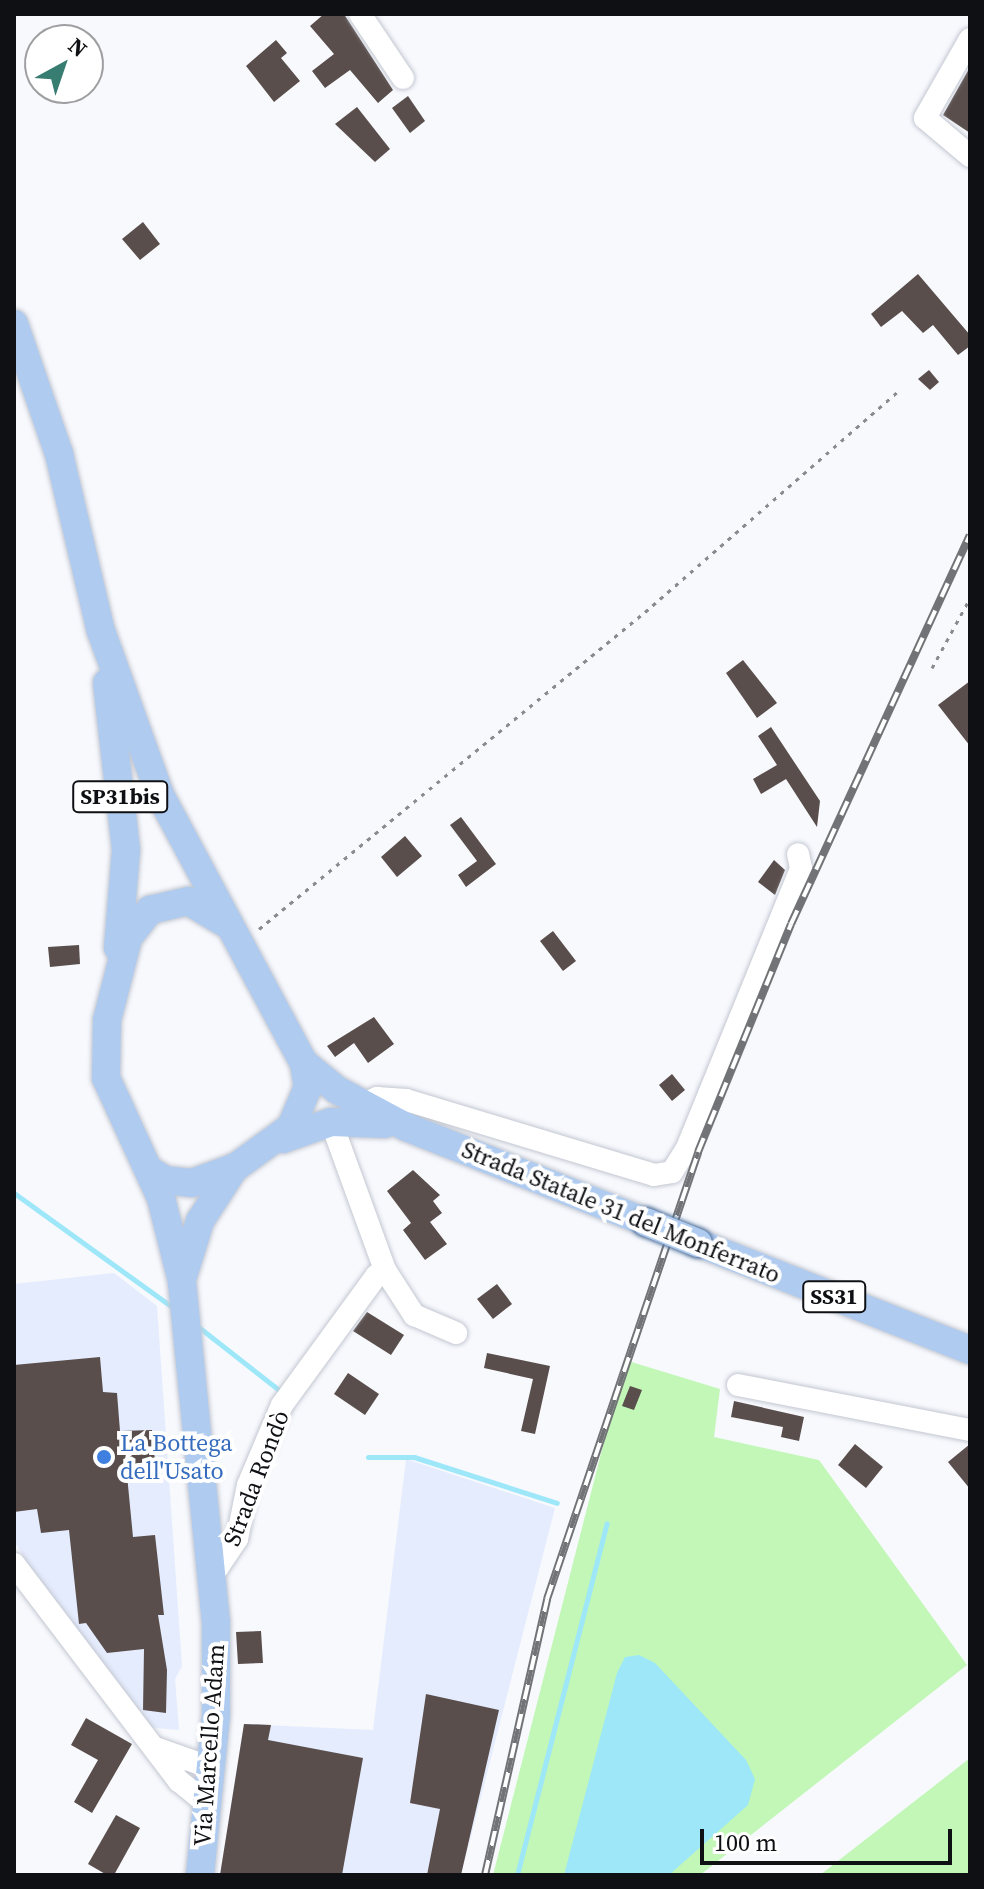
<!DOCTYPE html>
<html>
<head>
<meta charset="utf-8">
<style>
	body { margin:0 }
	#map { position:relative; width:984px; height:1889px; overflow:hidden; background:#f7f9fd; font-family:"Source Serif 4",serif }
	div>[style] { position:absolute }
	.built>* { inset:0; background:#e5ecfd }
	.green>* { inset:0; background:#c2f7b7 }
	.water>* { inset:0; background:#9de7f9 }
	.stream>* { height:5px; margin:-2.5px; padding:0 2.5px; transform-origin:2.5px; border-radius:2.5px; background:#9de7f9 }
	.building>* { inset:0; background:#594e4c }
	.path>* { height:3px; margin-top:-1.5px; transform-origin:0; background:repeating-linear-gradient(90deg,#8a8b8f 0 4px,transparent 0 10px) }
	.roads { filter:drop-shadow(0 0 2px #c3c7d1) drop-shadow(0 0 2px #c3c7d1) }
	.minor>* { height:22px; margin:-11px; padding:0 11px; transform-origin:11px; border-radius:11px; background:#fff }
	.major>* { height:28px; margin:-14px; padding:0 14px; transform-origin:14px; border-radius:14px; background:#afcbf0 }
	.rail>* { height:8px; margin-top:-4px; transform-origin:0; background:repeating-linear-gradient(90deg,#fff 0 15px,#717376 0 30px); box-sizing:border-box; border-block:2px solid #717376 }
	.bridges { filter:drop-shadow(0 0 2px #54739c) drop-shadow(0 0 2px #54739c) }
	.major-bridge>* { height:28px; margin:-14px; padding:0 14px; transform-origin:14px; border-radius:14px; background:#afcbf0 }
	.dots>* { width:22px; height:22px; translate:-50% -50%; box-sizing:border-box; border:4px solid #fff; border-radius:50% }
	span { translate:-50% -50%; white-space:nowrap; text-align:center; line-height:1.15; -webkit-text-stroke:8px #fff; paint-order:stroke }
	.shield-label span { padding:2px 6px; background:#fff; border:2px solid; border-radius:6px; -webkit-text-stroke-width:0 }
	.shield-label { font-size:22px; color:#0f1013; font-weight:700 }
	.street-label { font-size:24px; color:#0f1013 }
	.shop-label { font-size:24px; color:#366cbe }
	.left { translate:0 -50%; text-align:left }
	.frame { position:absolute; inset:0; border:16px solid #0f1013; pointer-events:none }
	.north { position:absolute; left:24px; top:24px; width:80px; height:80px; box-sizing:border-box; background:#fff; border:2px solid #9f9fa1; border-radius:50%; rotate:40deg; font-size:22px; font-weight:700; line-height:32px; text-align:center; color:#0f1013 }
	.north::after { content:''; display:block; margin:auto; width:28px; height:36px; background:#387d71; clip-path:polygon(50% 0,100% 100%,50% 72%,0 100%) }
	.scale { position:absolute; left:700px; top:1829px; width:252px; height:36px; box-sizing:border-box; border:4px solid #0f1013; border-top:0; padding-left:10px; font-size:24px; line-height:28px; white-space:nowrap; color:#0f1013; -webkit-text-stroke:6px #fff; paint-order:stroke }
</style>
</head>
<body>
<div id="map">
	<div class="built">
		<i style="clip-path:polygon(114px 1273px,157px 1306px,182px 1666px,175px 1679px,179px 1730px,144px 1727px,102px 1685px,14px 1541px,14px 1284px)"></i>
		<i style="clip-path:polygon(406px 1459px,555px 1508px,461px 1875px,220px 1875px,244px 1724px,373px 1730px)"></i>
	</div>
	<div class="green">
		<i style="clip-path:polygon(625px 1360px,720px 1389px,714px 1437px,819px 1460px,967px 1665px,700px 1875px,493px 1875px)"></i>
		<i style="clip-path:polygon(970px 1758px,970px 1875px,820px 1875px)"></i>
	</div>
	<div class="water">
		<i style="clip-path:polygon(639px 1655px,655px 1663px,746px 1760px,755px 1779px,748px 1805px,669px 1875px,564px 1875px,617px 1673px,625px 1657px)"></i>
	</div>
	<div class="stream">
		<i style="left:14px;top:1193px;width:198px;rotate:35.8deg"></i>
		<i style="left:196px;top:1325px;width:105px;rotate:38.1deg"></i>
		<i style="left:368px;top:1457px;width:46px"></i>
		<i style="left:414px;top:1457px;width:150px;rotate:17.8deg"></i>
		<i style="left:517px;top:1875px;width:363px;rotate:-75.7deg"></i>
	</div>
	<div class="building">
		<i style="clip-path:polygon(324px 14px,344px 14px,393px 90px,378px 103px,350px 70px,325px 88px,312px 71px,334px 54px,310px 26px)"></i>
		<i style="clip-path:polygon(276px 40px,287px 53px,281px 58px,300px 81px,274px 102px,246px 66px)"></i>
		<i style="clip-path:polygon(970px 67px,970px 133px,943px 115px)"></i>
		<i style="clip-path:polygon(408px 96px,425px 121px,410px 133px,392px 108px)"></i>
		<i style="clip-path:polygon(357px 107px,390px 149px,375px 162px,335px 124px)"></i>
		<i style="clip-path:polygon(143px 222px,160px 244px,140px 260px,122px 239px)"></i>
		<i style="clip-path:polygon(918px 274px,970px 335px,970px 346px,958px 355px,933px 325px,923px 333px,902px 311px,881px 327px,871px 314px)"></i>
		<i style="clip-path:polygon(929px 370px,939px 382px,930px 390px,918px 379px)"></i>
		<i style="clip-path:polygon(743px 660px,777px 703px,757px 718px,726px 673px)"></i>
		<i style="clip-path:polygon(970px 681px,970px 746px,938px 705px)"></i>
		<i style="clip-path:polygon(771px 727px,820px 801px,817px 827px,786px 779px,761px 794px,753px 779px,777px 765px,758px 736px)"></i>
		<i style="clip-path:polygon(461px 817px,496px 864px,466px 887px,458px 875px,477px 861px,450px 825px)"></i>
		<i style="clip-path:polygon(405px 836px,422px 856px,397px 877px,381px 857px)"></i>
		<i style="clip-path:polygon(774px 860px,785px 870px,775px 895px,758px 882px)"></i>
		<i style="clip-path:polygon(553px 931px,576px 961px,563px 971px,540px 941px)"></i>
		<i style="clip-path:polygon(79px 945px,80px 964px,50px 967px,48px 947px)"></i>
		<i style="clip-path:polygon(374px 1017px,394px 1044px,368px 1063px,354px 1043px,335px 1057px,327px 1046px)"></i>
		<i style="clip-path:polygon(672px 1074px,685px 1090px,672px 1101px,659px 1085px)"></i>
		<i style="clip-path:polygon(413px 1170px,440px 1195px,433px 1201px,442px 1213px,430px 1222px,447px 1244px,425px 1260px,403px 1230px,411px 1223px,387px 1191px)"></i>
		<i style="clip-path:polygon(497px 1284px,512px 1304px,493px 1319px,477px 1299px)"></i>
		<i style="clip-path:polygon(367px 1312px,404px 1335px,391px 1355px,353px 1331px)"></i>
		<i style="clip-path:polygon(487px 1353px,550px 1366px,535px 1434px,521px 1431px,533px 1379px,484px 1368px)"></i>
		<i style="clip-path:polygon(100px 1357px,103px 1392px,117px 1393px,120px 1431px,152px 1430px,155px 1461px,132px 1464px,133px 1474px,127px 1475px,133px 1537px,155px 1535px,164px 1615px,158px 1615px,167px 1670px,166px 1713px,143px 1710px,144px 1649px,107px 1653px,86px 1623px,79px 1624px,69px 1530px,41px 1533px,37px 1509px,14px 1512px,14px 1365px)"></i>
		<i style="clip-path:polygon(348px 1373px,379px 1394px,365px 1415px,334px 1394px)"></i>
		<i style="clip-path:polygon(630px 1386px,642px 1390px,634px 1410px,622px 1406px)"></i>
		<i style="clip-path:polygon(734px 1401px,804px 1417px,799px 1441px,781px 1437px,783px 1427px,731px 1417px)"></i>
		<i style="clip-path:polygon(855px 1444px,883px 1467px,866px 1488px,838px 1465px)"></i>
		<i style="clip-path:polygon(970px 1444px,970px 1489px,948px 1462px)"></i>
		<i style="clip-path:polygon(261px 1631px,263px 1663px,238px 1664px,236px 1632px)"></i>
		<i style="clip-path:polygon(426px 1694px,499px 1710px,461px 1875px,427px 1875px,440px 1809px,410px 1803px)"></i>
		<i style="clip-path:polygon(86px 1718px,132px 1744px,92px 1813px,74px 1802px,98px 1760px,71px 1745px)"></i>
		<i style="clip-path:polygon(244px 1724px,271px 1725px,268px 1740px,363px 1758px,342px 1875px,220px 1875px)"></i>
		<i style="clip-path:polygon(116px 1815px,140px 1828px,114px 1875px,107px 1875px,88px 1864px)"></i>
	</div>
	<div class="path">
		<i style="left:932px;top:668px;width:80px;rotate:-61.5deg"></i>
		<i style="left:259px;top:929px;width:499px;rotate:-39.4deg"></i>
		<i style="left:645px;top:612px;width:335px;rotate:-41.1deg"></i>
	</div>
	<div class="roads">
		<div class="minor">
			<i style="left:360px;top:14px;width:77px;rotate:56.1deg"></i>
			<i style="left:970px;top:39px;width:91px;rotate:119.7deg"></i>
			<i style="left:925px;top:118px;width:59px;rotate:40.2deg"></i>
			<i style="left:356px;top:1109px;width:24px;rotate:-28deg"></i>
			<i style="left:377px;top:1098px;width:29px;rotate:4deg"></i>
			<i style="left:406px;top:1100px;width:259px;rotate:16.8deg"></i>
			<i style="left:654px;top:1175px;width:18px;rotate:-9deg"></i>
			<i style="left:672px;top:1172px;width:28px;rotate:-58deg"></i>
			<i style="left:687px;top:1148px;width:302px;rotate:-67.8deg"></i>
			<i style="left:801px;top:868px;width:14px;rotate:-102deg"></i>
			<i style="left:385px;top:1270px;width:54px;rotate:57.2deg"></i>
			<i style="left:414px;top:1315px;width:46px;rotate:23.2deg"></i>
			<i style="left:738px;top:1385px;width:236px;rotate:11deg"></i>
			<i style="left:14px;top:1564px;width:273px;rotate:52.8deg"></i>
			<i style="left:179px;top:1781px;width:38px;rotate:39deg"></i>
			<i style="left:211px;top:1570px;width:8px;rotate:-23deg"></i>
			<i style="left:218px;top:1567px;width:34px;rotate:-56deg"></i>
			<i style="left:237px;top:1539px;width:55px;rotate:-78.5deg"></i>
			<i style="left:248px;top:1485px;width:87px;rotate:-67deg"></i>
			<i style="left:282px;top:1405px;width:160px;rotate:-53.9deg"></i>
			<i style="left:376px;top:1276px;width:11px;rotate:-34deg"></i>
			<i style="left:385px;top:1270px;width:158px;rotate:-110deg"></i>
			<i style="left:155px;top:1748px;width:60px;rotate:19.3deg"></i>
		</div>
		<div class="major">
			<i style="left:14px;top:324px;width:138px;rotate:70.9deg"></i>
			<i style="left:59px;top:454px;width:182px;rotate:76.7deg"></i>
			<i style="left:101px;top:631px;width:174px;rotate:70.2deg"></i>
			<i style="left:160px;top:795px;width:304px;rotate:61.8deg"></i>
			<i style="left:304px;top:1063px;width:24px;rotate:81deg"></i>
			<i style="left:308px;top:1087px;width:43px;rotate:113deg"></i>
			<i style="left:291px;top:1127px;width:68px;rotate:144deg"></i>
			<i style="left:236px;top:1167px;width:47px;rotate:160deg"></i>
			<i style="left:192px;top:1183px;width:27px;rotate:-174deg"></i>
			<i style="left:165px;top:1180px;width:19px;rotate:-148deg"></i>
			<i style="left:107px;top:683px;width:168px;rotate:83.5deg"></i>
			<i style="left:126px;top:850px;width:98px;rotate:94.7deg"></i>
			<i style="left:304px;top:1063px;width:43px;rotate:39.3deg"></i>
			<i style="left:337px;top:1090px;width:78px;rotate:28.2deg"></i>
			<i style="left:406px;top:1127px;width:258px;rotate:21.6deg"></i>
			<i style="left:283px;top:1139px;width:51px;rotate:-19.5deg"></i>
			<i style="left:331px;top:1122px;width:54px;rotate:2.1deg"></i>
			<i style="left:698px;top:1243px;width:292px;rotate:21.5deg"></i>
			<i style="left:183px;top:1276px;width:58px;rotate:-72.8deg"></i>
			<i style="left:200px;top:1221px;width:64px;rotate:-57.1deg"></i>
			<i style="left:200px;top:1875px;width:162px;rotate:-84.3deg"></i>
			<i style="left:216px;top:1714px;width:91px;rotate:-90deg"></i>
			<i style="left:216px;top:1623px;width:344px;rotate:-95.7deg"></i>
			<i style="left:182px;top:1281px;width:86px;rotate:-104.2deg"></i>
			<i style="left:161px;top:1198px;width:132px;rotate:-114.6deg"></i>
			<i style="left:106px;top:1078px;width:58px;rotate:-89deg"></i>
			<i style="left:107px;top:1020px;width:85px;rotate:-75.6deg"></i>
			<i style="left:128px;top:938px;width:36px;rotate:-52deg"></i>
			<i style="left:150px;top:910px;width:39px;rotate:-13deg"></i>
			<i style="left:188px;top:901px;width:43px;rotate:30.7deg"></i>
		</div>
	</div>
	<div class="rail">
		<i style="left:485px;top:1875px;width:283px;rotate:-77.3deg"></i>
		<i style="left:547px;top:1599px;width:472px;rotate:-71.3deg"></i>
		<i style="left:698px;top:1152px;width:246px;rotate:-67.8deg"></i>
		<i style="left:791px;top:924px;width:428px;rotate:-65.3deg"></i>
	</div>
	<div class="bridges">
		<div class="major-bridge">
			<i style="left:646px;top:1222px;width:56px;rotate:22deg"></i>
		</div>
	</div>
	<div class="dots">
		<i style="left:104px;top:1457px;background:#3f7fe0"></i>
	</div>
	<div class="shield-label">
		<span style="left:120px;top:797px">SP31bis</span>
		<span style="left:834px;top:1297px">SS31</span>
	</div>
	<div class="street-label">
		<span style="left:621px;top:1212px;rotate:22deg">Strada Statale 31 del Monferrato</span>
		<span style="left:256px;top:1478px;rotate:-69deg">Strada Rondò</span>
		<span style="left:209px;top:1745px;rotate:-86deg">Via Marcello Adam</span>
	</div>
	<div class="shop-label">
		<span class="left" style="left:120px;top:1457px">La Bottega<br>dell'Usato</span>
	</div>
	<div class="frame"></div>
	<div class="north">N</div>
	<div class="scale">100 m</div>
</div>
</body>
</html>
